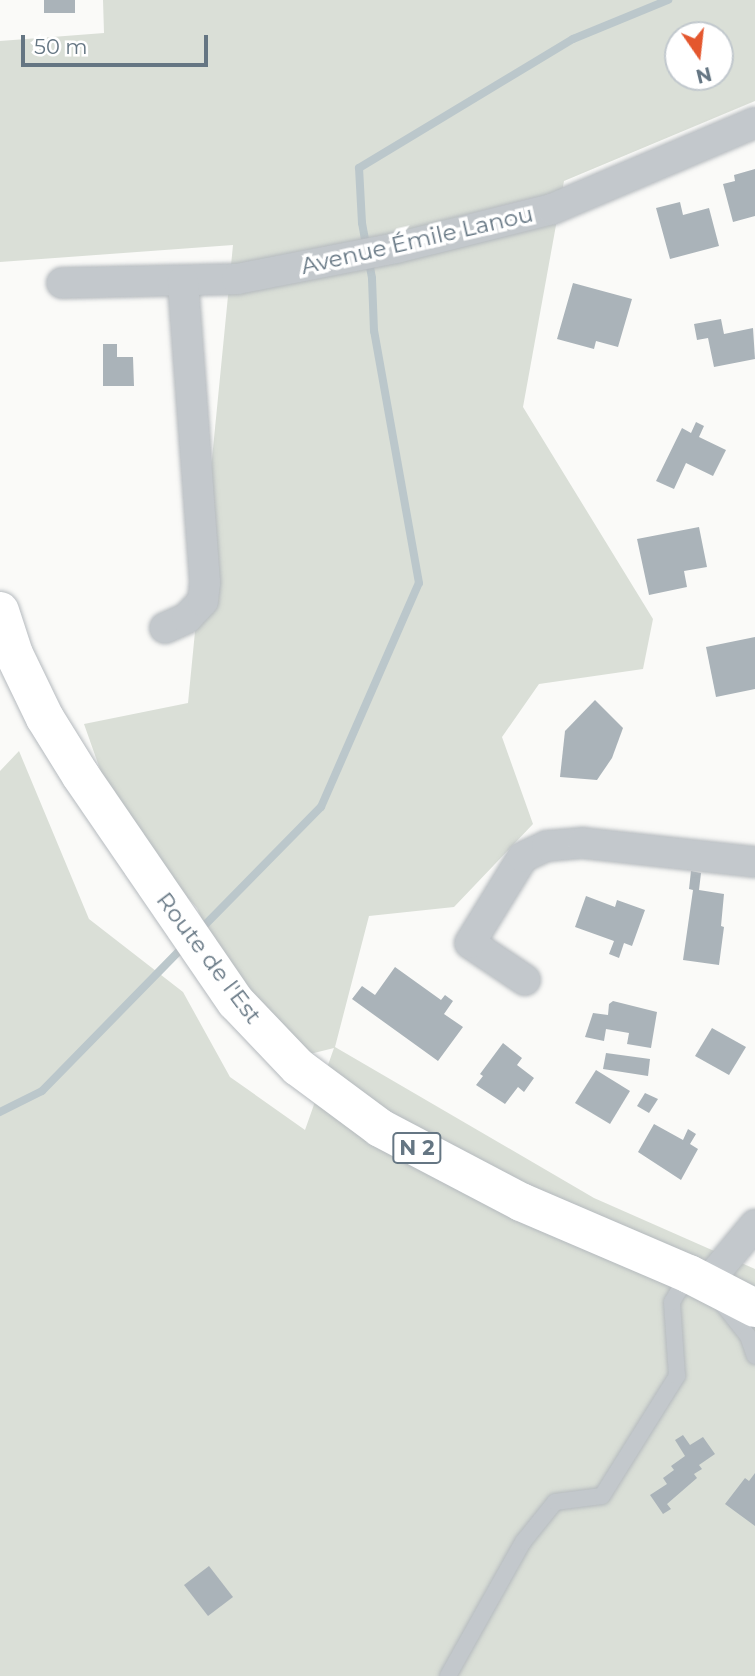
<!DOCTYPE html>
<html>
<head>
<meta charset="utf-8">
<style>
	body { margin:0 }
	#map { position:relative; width:755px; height:1676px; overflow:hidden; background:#fafaf8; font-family:Montserrat,sans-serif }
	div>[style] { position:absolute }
	.green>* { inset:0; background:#dadfd7 }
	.stream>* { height:8px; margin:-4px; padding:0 4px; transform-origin:4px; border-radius:4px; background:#bbc7cb }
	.building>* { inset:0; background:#aab3b9 }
	.roads { filter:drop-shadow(0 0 2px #b5babe) drop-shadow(0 0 2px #b5babe) }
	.lane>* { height:16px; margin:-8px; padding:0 8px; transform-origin:8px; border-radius:8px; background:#c3c8cc }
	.street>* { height:30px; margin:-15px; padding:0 15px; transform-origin:15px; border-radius:15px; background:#c3c8cc }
	.primary>* { height:38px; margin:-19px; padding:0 19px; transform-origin:19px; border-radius:19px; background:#fff }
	span { translate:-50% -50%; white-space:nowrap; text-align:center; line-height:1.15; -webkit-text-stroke:7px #fff; paint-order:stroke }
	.shield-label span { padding:2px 5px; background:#fff; border:2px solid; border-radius:5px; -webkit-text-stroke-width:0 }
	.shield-label { font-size:21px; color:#657683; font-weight:700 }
	.street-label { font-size:23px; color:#657683 }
	.north { position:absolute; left:664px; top:21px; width:70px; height:70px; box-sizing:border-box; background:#fff; border:2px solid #c1c8cd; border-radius:50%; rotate:166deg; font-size:19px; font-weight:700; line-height:28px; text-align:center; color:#657683 }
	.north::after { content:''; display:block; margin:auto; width:24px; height:32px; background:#e4572e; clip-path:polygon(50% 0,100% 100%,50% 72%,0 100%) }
	.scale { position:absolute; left:21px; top:35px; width:187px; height:32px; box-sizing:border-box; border:4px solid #657683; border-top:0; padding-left:9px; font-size:21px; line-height:24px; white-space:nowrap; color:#657683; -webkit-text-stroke:5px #fff; paint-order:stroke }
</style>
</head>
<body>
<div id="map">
	<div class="green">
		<i style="clip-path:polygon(evenodd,103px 0,755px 0,755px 101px,564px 181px,523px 407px,653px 619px,643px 669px,539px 684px,502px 737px,533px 824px,454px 907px,369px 916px,335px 1047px,594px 1198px,755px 1269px,755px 1676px,0 1676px,0 771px,19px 751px,89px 919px,183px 992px,230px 1077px,305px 1130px,334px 1048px,298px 1057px,228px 979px,197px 908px,162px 869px,101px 772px,84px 724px,188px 703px,233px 245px,0 262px,0 41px,104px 33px,103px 0,678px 35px,720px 35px,720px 77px,678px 77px,678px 35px)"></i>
	</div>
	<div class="stream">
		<i style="left:199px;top:931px;width:174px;rotate:-45.5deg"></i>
		<i style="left:321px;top:807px;width:244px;rotate:-66.4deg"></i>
		<i style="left:419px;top:583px;width:256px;rotate:-100.1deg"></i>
		<i style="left:374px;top:331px;width:53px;rotate:-92.2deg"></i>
		<i style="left:372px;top:278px;width:56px;rotate:-100.3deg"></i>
		<i style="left:362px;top:223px;width:55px;rotate:-93.1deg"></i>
		<i style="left:359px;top:168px;width:250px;rotate:-31.1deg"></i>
		<i style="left:573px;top:39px;width:103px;rotate:-22.3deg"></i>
		<i style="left:0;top:1112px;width:47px;rotate:-26.6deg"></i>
		<i style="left:42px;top:1091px;width:204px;rotate:-45.6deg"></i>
	</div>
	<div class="building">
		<i style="clip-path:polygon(44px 0,75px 0,75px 13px,44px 13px)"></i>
		<i style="clip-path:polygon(755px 169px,755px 216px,733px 222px,723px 184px,735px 181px,734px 175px)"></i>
		<i style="clip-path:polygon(680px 202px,683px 215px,709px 208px,719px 246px,670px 259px,656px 208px)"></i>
		<i style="clip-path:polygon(573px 283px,632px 299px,618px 347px,596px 341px,594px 349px,557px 339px)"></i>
		<i style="clip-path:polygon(721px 319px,724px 334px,753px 328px,755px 359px,714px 367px,708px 338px,697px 340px,694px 324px)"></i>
		<i style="clip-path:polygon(103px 344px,117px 344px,117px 357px,133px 357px,134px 386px,103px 386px)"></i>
		<i style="clip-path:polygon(696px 422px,704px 426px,699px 437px,726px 450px,713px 476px,686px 463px,674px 489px,656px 481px,682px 428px,691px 433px)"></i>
		<i style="clip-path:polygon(699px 527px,707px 567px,684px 571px,687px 587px,649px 595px,637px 539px)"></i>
		<i style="clip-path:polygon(755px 637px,755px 689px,716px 697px,706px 647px)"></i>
		<i style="clip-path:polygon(595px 700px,623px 728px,612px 758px,597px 780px,560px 777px,565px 731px)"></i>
		<i style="clip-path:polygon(691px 871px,701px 873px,699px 890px,724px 894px,721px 926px,724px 927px,719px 965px,683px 960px,693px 890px,689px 889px)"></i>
		<i style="clip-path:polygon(586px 896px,615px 907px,617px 900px,645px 910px,632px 946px,624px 943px,619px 958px,609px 954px,614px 941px,575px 927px)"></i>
		<i style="clip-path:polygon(395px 967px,441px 1000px,445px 995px,453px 1001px,444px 1014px,463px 1027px,438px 1061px,352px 999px,362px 986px,375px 995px)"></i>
		<i style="clip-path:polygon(613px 1001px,657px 1012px,651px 1048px,627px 1044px,629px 1033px,606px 1029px,604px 1041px,585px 1037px,593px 1013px,608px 1015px,609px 1004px)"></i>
		<i style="clip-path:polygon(712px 1028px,746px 1047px,729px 1075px,695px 1056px)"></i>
		<i style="clip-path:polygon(503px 1043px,522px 1058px,517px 1065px,534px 1078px,524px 1092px,518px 1087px,505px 1104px,476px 1085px,483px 1076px,480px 1074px)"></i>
		<i style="clip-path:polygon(606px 1053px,650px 1059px,648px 1076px,603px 1069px)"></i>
		<i style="clip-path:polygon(596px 1070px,630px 1091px,610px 1124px,575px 1103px)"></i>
		<i style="clip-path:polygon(645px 1093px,658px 1099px,649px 1113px,637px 1106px)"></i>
		<i style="clip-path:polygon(654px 1124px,683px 1140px,688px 1129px,696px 1134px,690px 1144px,698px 1149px,681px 1180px,638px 1152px)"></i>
		<i style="clip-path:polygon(683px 1435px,690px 1445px,703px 1437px,715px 1454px,699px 1465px,702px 1469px,694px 1474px,697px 1478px,667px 1504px,671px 1509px,663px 1514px,650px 1495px,667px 1484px,663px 1478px,674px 1470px,671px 1466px,685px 1456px,675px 1440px)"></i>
		<i style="clip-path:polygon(755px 1473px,755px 1526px,725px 1504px,745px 1478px,749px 1481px)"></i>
		<i style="clip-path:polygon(209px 1566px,233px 1597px,208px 1616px,184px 1585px)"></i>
	</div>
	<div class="roads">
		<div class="lane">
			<i style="left:721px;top:1302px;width:43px;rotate:51.5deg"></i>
			<i style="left:748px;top:1336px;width:21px;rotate:71deg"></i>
			<i style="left:448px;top:1676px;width:154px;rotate:-60.8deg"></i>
			<i style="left:523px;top:1542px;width:51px;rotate:-51.3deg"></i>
			<i style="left:555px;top:1502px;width:47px;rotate:-7.3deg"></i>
			<i style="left:602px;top:1496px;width:142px;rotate:-58deg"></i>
			<i style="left:677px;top:1376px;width:74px;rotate:-93.9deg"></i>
			<i style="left:672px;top:1302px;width:33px;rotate:-59deg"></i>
		</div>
		<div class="street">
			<i style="left:62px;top:283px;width:175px;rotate:-1.3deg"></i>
			<i style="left:237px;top:279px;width:162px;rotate:-11deg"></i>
			<i style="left:396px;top:248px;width:161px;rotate:-14deg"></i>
			<i style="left:552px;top:209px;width:220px;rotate:-23deg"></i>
			<i style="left:165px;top:628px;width:24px;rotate:-24deg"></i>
			<i style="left:187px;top:618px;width:23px;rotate:-47deg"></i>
			<i style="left:203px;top:601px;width:19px;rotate:-84deg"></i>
			<i style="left:205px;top:582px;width:302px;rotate:-94.2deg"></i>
			<i style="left:525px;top:980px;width:66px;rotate:-146.1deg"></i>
			<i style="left:470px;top:943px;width:101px;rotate:-58.4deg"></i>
			<i style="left:523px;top:857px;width:26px;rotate:-25deg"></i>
			<i style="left:547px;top:846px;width:36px;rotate:-5deg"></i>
			<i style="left:583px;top:843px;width:173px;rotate:6.3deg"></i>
			<i style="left:706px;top:1284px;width:77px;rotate:-50.3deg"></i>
		</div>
		<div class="primary">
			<i style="left:0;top:611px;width:45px;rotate:72deg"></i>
			<i style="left:14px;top:654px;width:71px;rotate:64.2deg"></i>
			<i style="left:45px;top:718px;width:68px;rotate:58.2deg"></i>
			<i style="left:81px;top:776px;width:274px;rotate:55.6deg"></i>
			<i style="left:236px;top:1002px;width:90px;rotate:46.4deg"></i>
			<i style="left:298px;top:1067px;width:102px;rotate:36.6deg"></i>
			<i style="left:380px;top:1128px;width:159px;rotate:27.7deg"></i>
			<i style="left:521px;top:1202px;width:183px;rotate:23.2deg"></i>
			<i style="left:689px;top:1274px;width:74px;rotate:27.3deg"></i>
		</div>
	</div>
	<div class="shield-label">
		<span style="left:417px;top:1148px">N 2</span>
	</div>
	<div class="street-label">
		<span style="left:417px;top:240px;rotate:-13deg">Avenue Émile Lanou</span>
		<span style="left:209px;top:958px;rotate:53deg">Route de l'Est</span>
	</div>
	<div class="north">N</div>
	<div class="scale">50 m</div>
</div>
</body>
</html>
